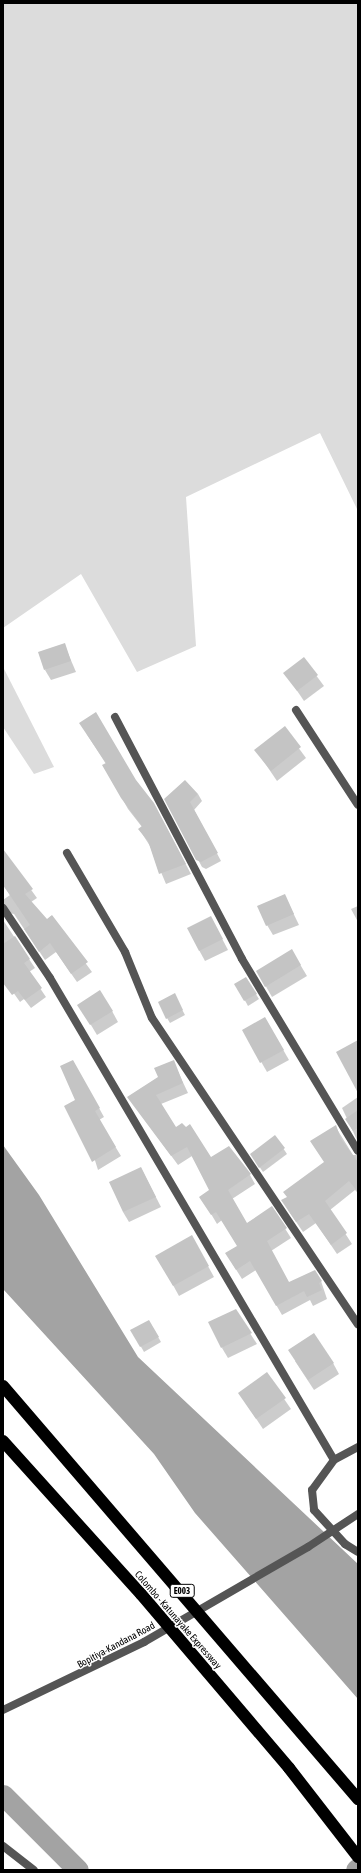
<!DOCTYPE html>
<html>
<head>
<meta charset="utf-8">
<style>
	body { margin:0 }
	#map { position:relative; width:361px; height:1873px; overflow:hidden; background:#fff; font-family:"Asap Condensed",sans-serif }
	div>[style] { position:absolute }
	.green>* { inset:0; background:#dcdcdc }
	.water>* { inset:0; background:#a3a3a3 }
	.shadow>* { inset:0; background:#0003 }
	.canal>* { height:21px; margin:-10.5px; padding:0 10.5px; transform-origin:10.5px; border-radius:10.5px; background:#a3a3a3 }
	.building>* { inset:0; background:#c4c4c4 }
	.minor>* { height:8px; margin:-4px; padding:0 4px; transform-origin:4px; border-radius:4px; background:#555 }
	.tertiary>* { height:8px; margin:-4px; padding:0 4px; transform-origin:4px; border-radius:4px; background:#555 }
	.motorway>* { height:12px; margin:-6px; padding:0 6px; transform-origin:6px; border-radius:6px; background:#000 }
	span { translate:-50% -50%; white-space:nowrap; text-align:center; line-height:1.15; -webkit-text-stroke:3px #fff; paint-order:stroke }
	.shield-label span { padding:1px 3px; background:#fff; border:1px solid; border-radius:3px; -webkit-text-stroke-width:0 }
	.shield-label { font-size:9px; color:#000; font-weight:700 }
	.street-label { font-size:10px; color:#000 }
	.frame { position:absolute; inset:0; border:4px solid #000; pointer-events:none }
</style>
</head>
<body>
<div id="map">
	<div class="green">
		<i style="clip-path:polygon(3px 3px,358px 3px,358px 511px,320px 433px,186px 497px,196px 646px,137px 672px,81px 574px,3px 628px)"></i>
		<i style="clip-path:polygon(3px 667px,54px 767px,34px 774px,3px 727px)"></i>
	</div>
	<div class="water">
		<i style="clip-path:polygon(3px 1145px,39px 1195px,138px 1357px,358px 1564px,358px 1699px,195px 1513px,154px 1454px,3px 1289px)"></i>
	</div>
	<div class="shadow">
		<i style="clip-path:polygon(64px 644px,76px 672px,51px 680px,45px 670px)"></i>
		<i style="clip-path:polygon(304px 659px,324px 686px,304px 701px,285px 673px)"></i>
		<i style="clip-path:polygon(284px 728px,306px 758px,277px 781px,256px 750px)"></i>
		<i style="clip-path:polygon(86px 733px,135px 780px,159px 814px,191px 874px,166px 884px,150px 846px,139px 829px,142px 827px,128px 809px,104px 766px,106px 764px)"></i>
		<i style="clip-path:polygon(198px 794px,202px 801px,194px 810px,221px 861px,206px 869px,202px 867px,166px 800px)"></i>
		<i style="clip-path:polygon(3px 851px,37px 898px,31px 902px,47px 920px,51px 916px,92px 972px,77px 982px,56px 952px,45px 960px,14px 914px,5px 912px,3px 920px,35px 968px,29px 972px,46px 997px,31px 1008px,24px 999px,20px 1002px,3px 978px,3px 900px,10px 895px,3px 885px)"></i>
		<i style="clip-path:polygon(285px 896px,299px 925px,273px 935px,267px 925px)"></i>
		<i style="clip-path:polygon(358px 906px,358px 922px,351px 909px)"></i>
		<i style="clip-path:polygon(216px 927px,228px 950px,205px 961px,199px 950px)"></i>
		<i style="clip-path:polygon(292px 951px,307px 976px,272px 997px,257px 971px)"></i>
		<i style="clip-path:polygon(246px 978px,259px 999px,248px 1006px,236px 984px)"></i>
		<i style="clip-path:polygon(177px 1000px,185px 1015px,170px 1023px,167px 1018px)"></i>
		<i style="clip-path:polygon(112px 1011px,118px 1022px,97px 1035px,85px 1015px)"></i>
		<i style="clip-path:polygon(265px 1018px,289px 1060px,267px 1072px,243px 1030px)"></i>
		<i style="clip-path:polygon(73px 1061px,104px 1117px,99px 1120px,121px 1156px,98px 1170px,76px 1100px)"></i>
		<i style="clip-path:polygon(173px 1061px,188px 1093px,161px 1104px,176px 1128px,211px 1158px,250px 1175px,255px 1184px,232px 1199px,246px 1224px,272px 1208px,291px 1238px,271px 1251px,289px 1283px,321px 1281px,327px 1299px,313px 1306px,310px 1300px,282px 1315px,256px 1270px,242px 1279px,232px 1263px,238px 1246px,222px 1220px,217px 1224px,201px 1197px,211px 1191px,192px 1156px,178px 1165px,128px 1097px,159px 1077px)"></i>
		<i style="clip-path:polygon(358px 1097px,358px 1142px,342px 1108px)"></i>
		<i style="clip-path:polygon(335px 1126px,353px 1155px,358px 1155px,358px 1193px,355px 1190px,330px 1210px,352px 1244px,337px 1254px,316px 1223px,303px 1232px,288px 1210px,288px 1198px,325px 1163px)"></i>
		<i style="clip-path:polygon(275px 1136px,287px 1154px,263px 1172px,254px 1159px)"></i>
		<i style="clip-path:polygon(141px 1168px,161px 1207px,129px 1222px,123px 1212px)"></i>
		<i style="clip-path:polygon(192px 1237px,214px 1277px,179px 1296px,157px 1256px)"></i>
		<i style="clip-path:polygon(235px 1310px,257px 1344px,228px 1358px,222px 1348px)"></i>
		<i style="clip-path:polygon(149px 1321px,161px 1342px,144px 1352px,132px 1331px)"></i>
		<i style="clip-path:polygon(295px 1361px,333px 1363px,339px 1374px,314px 1390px)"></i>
		<i style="clip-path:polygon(267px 1374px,291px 1409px,263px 1429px,239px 1393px)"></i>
	</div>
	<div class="canal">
		<i style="left:3px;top:1795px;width:106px;rotate:45deg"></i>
		<i style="left:356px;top:1870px;width:3px;rotate:-45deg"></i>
	</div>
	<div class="building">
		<i style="clip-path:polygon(65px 643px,71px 661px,44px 670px,38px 652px)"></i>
		<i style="clip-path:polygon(304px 657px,318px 675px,297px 691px,283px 673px)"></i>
		<i style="clip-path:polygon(96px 712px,136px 780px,154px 803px,186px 864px,159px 874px,148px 841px,138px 829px,142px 826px,121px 798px,102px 765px,106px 763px,79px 723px)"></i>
		<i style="clip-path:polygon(285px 726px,301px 747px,271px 771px,254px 750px)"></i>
		<i style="clip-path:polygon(185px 780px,198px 794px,190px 802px,218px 853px,201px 862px,196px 860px,164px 799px)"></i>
		<i style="clip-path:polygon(3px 849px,33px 889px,25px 894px,47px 919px,52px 915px,88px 962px,71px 974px,50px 943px,39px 952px,24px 929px,30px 925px,3px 885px)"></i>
		<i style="clip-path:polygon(285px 894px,294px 914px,266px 926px,257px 906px)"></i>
		<i style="clip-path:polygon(211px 916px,223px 939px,199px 951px,187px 928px)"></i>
		<i style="clip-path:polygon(15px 936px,30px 959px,24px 963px,42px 988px,25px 1000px,18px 991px,12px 995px,3px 983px,3px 944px)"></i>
		<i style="clip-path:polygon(292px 949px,301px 965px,265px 987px,256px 971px)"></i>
		<i style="clip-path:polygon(246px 977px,257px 994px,244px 1001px,234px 984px)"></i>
		<i style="clip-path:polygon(100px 990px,113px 1011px,90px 1025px,77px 1005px)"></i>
		<i style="clip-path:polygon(175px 993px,183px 1010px,166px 1019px,158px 1002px)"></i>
		<i style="clip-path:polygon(265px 1017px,284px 1050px,260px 1063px,242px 1030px)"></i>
		<i style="clip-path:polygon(358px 1040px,358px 1093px,336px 1052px)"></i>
		<i style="clip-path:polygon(73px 1060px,100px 1108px,95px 1111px,116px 1147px,92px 1162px,64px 1106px,75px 1100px,60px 1066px)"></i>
		<i style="clip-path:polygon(174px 1060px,183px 1083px,156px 1095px,176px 1127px,182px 1123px,186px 1127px,190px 1124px,211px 1157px,229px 1146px,251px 1174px,228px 1190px,247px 1223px,272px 1206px,287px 1228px,267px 1241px,289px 1282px,315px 1270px,322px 1281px,319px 1283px,322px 1290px,307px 1297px,304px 1291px,276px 1306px,250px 1261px,236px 1270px,225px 1253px,237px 1246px,216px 1212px,211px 1215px,199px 1197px,209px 1190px,187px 1147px,171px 1156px,127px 1097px,158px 1077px,154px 1068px)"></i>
		<i style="clip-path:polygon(358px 1110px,358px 1128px,353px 1131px,345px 1119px)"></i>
		<i style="clip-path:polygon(336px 1125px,341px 1139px,358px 1162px,358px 1192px,349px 1181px,325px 1201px,347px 1233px,331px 1245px,309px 1214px,296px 1222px,281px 1200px,287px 1197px,283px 1192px,324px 1162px,310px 1141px)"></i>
		<i style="clip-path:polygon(275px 1135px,285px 1148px,259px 1168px,250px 1154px)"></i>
		<i style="clip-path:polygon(141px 1167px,156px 1197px,123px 1212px,109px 1182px)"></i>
		<i style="clip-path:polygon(192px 1235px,209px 1266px,173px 1286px,155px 1256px)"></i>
		<i style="clip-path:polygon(236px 1309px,252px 1333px,221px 1348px,208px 1322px)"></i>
		<i style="clip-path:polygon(149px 1320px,159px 1337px,140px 1347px,130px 1330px)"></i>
		<i style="clip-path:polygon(314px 1333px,334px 1363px,308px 1380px,288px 1350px)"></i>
		<i style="clip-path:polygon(267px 1372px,286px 1398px,256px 1419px,238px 1393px)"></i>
	</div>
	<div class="minor">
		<i style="left:296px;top:710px;width:113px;rotate:56.9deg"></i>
		<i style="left:115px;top:717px;width:273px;rotate:62.3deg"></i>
		<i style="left:242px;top:959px;width:224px;rotate:58.9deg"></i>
		<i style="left:67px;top:853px;width:115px;rotate:59.6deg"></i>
		<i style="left:125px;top:952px;width:71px;rotate:67.8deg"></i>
		<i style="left:152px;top:1018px;width:369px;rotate:56.1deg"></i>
		<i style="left:3px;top:908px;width:84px;rotate:56.1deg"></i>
		<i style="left:50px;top:978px;width:559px;rotate:59.49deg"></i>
		<i style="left:358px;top:1447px;width:27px;rotate:152deg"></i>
		<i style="left:334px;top:1460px;width:37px;rotate:126deg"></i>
		<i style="left:312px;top:1490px;width:20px;rotate:84deg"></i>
		<i style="left:314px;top:1510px;width:46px;rotate:47.6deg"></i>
		<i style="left:345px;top:1544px;width:15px;rotate:32deg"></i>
	</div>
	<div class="tertiary">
		<i style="left:3px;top:1710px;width:157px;rotate:-25.7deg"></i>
		<i style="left:144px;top:1642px;width:190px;rotate:-30.1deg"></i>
		<i style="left:308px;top:1547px;width:60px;rotate:-33.4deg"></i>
		<i style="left:3px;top:1846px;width:39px;rotate:38deg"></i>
	</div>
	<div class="motorway">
		<i style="left:3px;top:1386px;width:545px;rotate:49.32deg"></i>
		<i style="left:3px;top:1441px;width:206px;rotate:48deg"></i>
		<i style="left:141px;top:1594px;width:228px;rotate:49.6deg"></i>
		<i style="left:289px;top:1768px;width:113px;rotate:52.2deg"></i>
	</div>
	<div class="shield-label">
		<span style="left:182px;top:1591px">E003</span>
	</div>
	<div class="street-label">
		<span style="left:178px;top:1620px;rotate:49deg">Colombo - Katunayake Expressway</span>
		<span style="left:116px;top:1645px;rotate:-28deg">Bopitiya-Kandana Road</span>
	</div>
	<div class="frame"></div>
</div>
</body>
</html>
